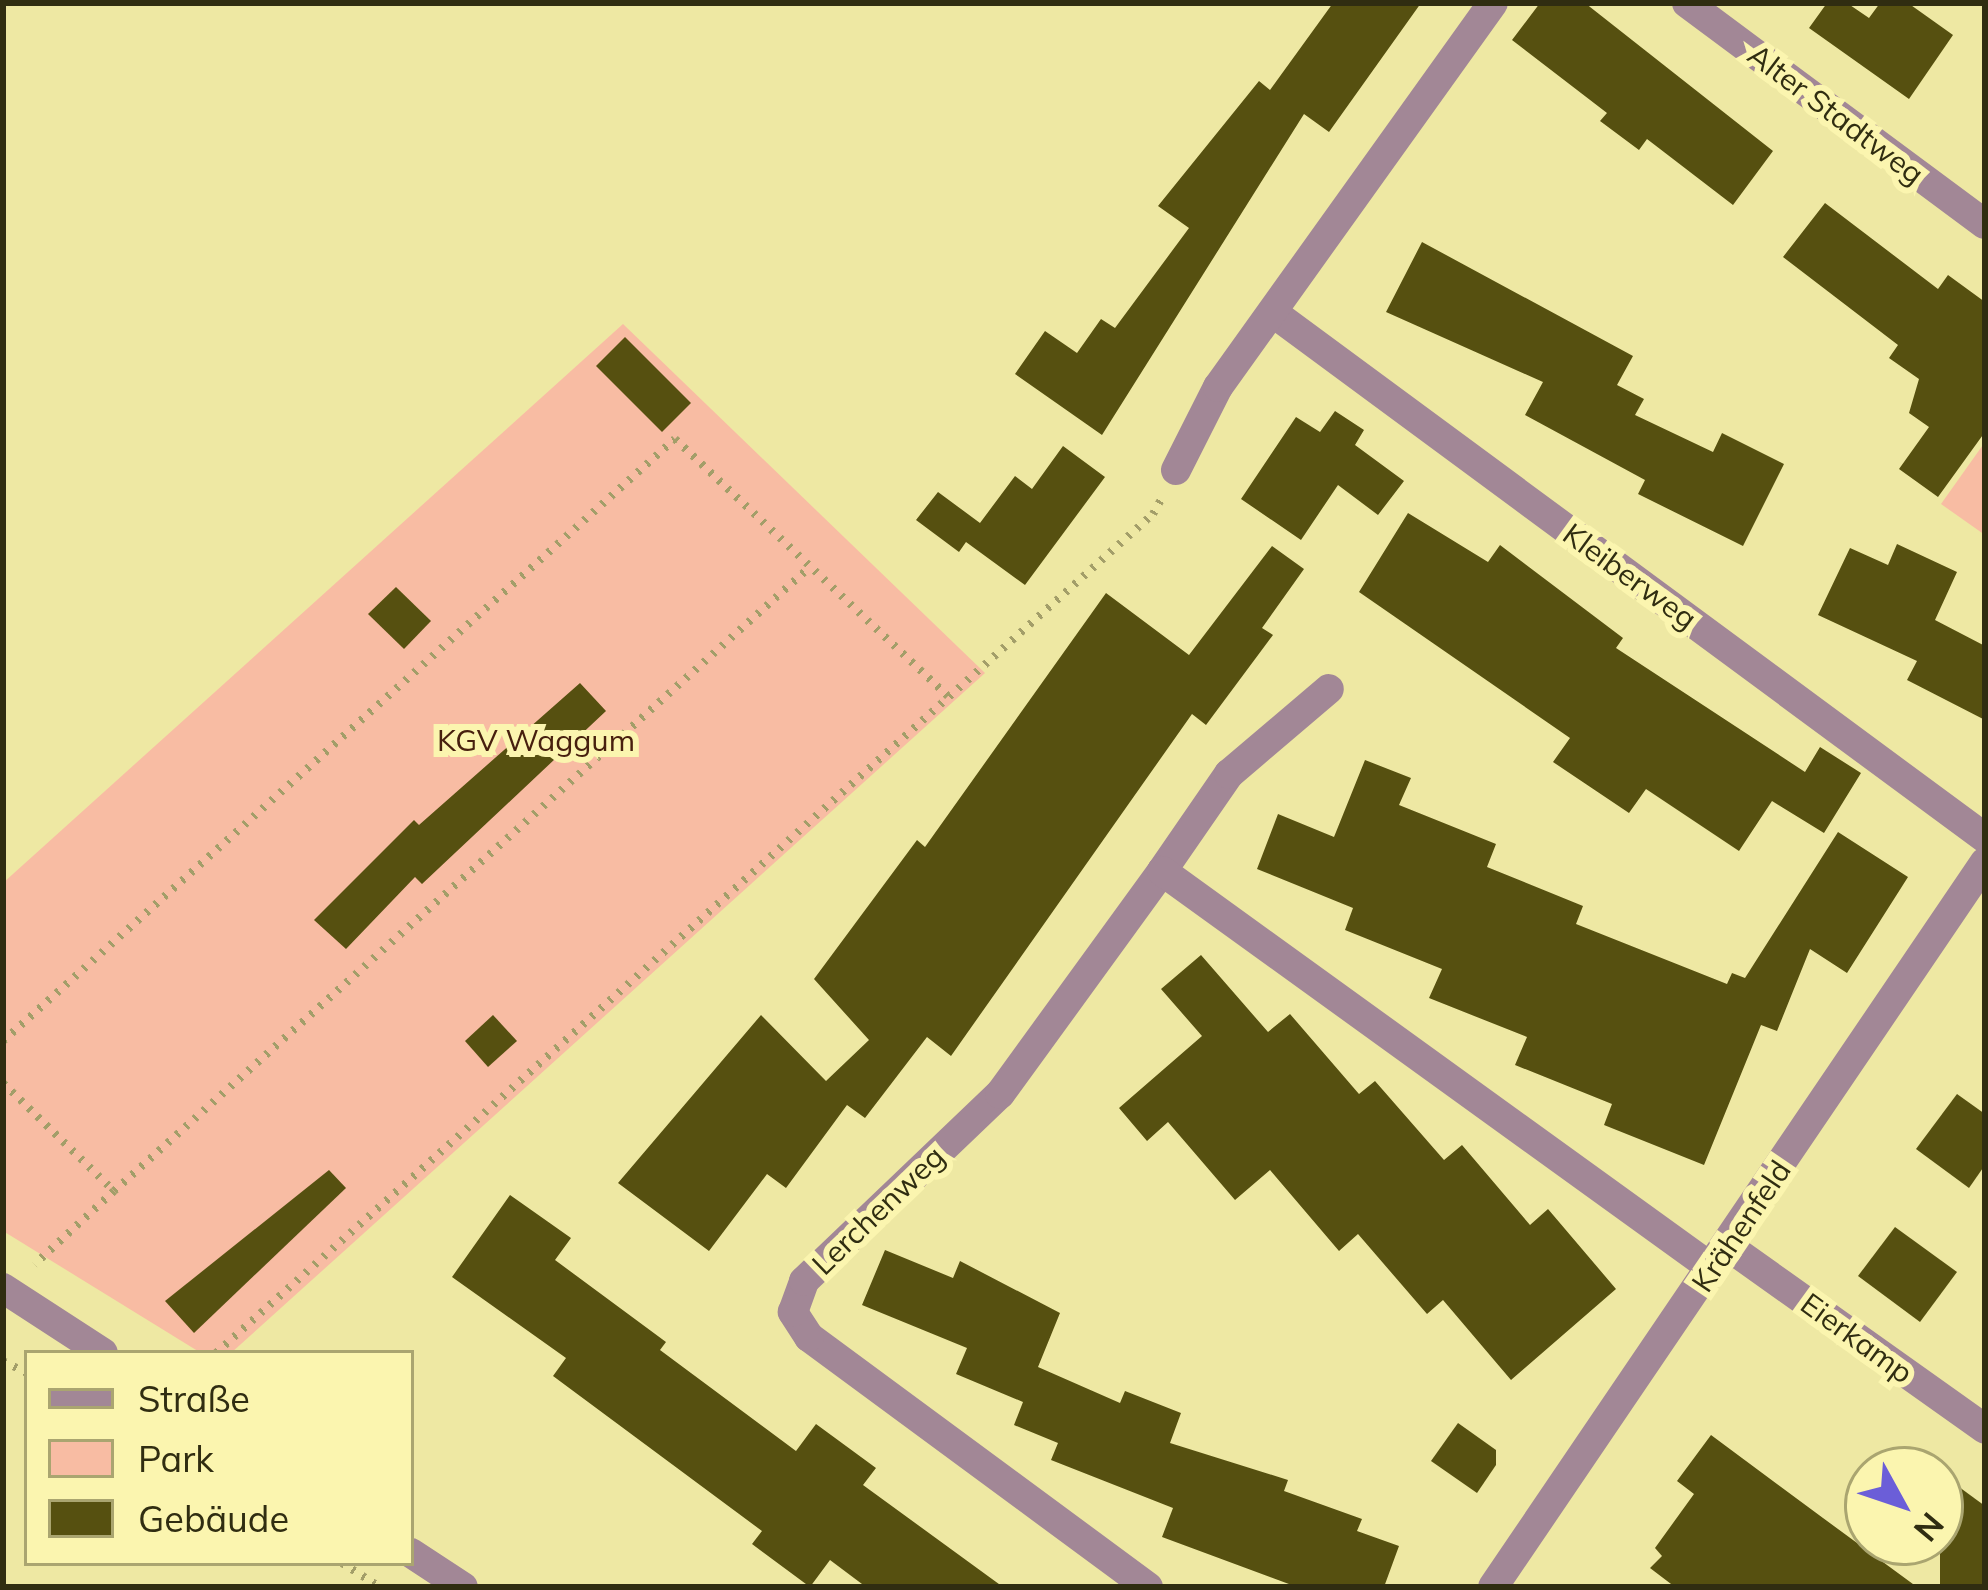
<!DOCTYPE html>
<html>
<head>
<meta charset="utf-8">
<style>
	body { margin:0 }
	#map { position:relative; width:1988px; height:1590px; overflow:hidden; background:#eee8a3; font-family:Mulish,sans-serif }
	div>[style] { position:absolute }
	.green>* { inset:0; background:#f8bca3 }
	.building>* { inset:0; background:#565010 }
	.path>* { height:8px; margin-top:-4px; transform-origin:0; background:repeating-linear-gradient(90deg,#a39e69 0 3px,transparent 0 12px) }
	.minor>* { height:30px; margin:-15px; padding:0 15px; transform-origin:15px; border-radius:15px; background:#a28796 }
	span { translate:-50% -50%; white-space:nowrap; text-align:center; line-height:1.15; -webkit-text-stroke:12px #fbf5af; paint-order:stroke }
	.street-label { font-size:30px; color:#302d11 }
	.park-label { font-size:30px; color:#47200e }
	.frame { position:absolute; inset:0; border:6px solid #302d11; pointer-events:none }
	.legend { position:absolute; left:24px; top:1350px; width:390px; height:216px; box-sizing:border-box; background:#fbf5af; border:3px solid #aaa570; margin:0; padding:15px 21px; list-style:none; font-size:36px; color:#302d11 }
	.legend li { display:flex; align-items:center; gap:24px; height:60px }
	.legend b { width:60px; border:3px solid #aaa570 }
	.north { position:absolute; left:1844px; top:1446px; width:120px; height:120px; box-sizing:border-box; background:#fbf5af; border:3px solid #aaa570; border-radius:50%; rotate:130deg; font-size:33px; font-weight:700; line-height:48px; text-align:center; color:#302d11 }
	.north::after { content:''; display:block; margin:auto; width:42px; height:54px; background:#6b5ed8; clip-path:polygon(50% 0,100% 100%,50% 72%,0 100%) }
</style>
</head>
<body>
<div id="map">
	<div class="green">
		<i style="clip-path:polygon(623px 324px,985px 673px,231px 1353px,201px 1353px,3px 1231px,3px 883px)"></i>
		<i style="clip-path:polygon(1985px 442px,1985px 535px,1941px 504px)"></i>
	</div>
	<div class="building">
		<i style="clip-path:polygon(1333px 3px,1421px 3px,1329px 132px,1304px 114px,1102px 435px,1015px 374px,1045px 331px,1077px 353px,1101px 319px,1115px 328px,1189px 228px,1158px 206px,1259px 81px,1270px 90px)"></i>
		<i style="clip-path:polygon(1540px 3px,1585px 3px,1773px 151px,1733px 205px,1647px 139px,1639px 150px,1600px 121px,1607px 113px,1512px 40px)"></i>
		<i style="clip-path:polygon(1827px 3px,1847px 3px,1869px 18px,1880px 3px,1908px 3px,1953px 35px,1909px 99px,1809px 28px)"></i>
		<i style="clip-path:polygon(1825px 203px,1938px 289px,1948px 275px,1985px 302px,1985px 432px,1938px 497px,1899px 469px,1929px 427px,1909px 413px,1919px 379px,1889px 358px,1898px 345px,1783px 257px)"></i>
		<i style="clip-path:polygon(1422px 242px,1633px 356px,1617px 385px,1644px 399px,1635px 415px,1713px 452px,1722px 433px,1784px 464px,1743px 546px,1638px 494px,1645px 480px,1525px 415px,1543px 382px,1386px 312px)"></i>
		<i style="clip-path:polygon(625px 337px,691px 403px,662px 432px,596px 366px)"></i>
		<i style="clip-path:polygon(1335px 411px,1364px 430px,1355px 445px,1404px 481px,1378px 515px,1338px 485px,1301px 540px,1241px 499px,1296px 417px,1320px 432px)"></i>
		<i style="clip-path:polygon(1063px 446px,1105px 477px,1025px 585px,966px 542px,959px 552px,916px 520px,938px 492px,980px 523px,1015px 476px,1032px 489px)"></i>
		<i style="clip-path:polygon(1408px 513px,1488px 562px,1500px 545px,1623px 638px,1616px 648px,1805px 772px,1820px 747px,1861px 773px,1824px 833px,1772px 801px,1739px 851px,1646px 789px,1629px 813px,1553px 762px,1570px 738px,1359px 592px)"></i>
		<i style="clip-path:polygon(1897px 544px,1957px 572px,1935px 620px,1985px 646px,1985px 720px,1907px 680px,1917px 661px,1818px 615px,1850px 548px,1888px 565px)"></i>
		<i style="clip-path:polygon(1272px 546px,1304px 569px,1262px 628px,1273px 635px,1206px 725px,1192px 714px,951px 1056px,927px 1037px,865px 1118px,847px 1105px,786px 1188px,767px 1174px,709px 1251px,618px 1183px,761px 1015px,826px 1081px,869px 1040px,814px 979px,917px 840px,925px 847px,1106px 593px,1189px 655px)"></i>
		<i style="clip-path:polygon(396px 587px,431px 621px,404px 649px,368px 614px)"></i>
		<i style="clip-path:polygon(580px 683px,606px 711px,422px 884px,415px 877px,346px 949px,314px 920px,414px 820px,419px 825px)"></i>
		<i style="clip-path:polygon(1365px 760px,1411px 778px,1399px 805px,1496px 844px,1487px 867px,1583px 906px,1576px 924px,1727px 984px,1732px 973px,1745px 978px,1838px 832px,1908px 877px,1847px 973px,1810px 949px,1777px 1031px,1761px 1025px,1704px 1165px,1604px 1125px,1612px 1104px,1515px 1065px,1527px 1037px,1429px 998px,1442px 969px,1345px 930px,1353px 908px,1257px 869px,1278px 814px,1334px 837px)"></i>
		<i style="clip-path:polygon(1201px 955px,1268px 1032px,1290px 1014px,1359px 1094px,1375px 1081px,1444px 1160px,1462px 1145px,1530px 1225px,1548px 1209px,1616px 1289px,1511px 1380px,1443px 1300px,1427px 1314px,1358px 1234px,1339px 1251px,1270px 1170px,1235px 1200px,1168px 1122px,1147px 1141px,1119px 1108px,1202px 1036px,1161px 989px)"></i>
		<i style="clip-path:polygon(493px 1015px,517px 1041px,488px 1067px,465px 1041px)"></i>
		<i style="clip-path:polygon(1957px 1094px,1985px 1114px,1985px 1165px,1969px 1188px,1916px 1149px)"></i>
		<i style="clip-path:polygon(329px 1170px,346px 1188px,194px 1333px,165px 1301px)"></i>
		<i style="clip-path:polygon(510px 1195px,571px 1238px,555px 1260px,666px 1342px,660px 1350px,796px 1451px,816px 1424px,876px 1468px,863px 1485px,1003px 1587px,866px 1587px,830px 1560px,810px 1587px,752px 1544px,762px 1531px,553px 1376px,566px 1358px,452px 1277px)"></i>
		<i style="clip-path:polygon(1895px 1227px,1957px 1272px,1920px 1322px,1858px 1276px)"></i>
		<i style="clip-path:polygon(885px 1250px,953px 1278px,960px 1261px,1060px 1313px,1038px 1367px,1120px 1403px,1125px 1391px,1181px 1413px,1170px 1443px,1288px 1480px,1284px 1491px,1362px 1519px,1357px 1531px,1399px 1546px,1384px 1587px,1297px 1587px,1162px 1537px,1173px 1508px,1051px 1460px,1058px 1443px,1014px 1425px,1023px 1402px,956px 1374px,967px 1348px,862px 1305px)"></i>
		<i style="clip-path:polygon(1458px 1423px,1496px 1450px,1496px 1465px,1477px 1493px,1431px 1461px)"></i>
		<i style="clip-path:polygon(1711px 1435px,1823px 1518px,1917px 1587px,1675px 1587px,1650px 1568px,1662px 1556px,1655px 1548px,1694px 1494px,1677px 1481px)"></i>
		<i style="clip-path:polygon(1940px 1473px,1985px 1506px,1985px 1587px,1940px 1587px)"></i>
	</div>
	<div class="path">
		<i style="left:3px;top:1041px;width:902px;rotate:-41.86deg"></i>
		<i style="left:675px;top:439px;width:375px;rotate:43.3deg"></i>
		<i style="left:3px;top:1083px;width:155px;rotate:44.2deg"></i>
		<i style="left:114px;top:1191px;width:108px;rotate:137.3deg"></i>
		<i style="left:114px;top:1191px;width:935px;rotate:-41.88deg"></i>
		<i style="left:216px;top:1353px;width:1258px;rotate:-41.84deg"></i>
		<i style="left:1153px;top:514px;width:18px;rotate:-61deg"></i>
		<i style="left:3px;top:1361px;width:27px;rotate:27deg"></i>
		<i style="left:342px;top:1563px;width:45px;rotate:32.3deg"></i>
	</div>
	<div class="minor">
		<i style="left:1687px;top:3px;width:371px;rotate:36.6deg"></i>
		<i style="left:1275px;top:314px;width:882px;rotate:36.43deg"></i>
		<i style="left:1176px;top:470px;width:93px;rotate:-63.2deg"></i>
		<i style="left:1218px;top:387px;width:472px;rotate:-54.4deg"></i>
		<i style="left:1162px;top:871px;width:118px;rotate:-55.4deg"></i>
		<i style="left:1229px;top:774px;width:131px;rotate:-40.4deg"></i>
		<i style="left:1729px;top:1247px;width:314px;rotate:35.4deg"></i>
		<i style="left:3px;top:1288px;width:119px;rotate:33deg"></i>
		<i style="left:411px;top:1553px;width:62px;rotate:33.2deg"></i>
		<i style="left:1148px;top:1587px;width:421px;rotate:-143.6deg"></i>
		<i style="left:809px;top:1337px;width:30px;rotate:-123deg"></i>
		<i style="left:793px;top:1312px;width:33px;rotate:-70deg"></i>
		<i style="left:804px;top:1281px;width:271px;rotate:-43.7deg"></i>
		<i style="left:1000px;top:1094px;width:276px;rotate:-54deg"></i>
		<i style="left:1162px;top:871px;width:680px;rotate:35.84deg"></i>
		<i style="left:1493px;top:1587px;width:876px;rotate:-55.84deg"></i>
	</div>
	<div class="street-label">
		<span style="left:1836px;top:114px;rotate:37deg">Alter Stadtweg</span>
		<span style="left:1630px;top:576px;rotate:36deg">Kleiberweg</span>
		<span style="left:878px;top:1210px;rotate:-44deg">Lerchenweg</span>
		<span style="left:1741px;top:1226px;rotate:-56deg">Krähenfeld</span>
		<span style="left:1857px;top:1338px;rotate:36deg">Eierkamp</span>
	</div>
	<div class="park-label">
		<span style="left:536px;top:740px">KGV Waggum</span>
	</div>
	<div class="frame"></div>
	<ul class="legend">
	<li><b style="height:15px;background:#a28796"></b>Straße</li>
	<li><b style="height:33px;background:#f8bca3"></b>Park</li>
	<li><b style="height:33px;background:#565010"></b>Gebäude</li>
	</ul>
	<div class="north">N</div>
</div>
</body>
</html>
